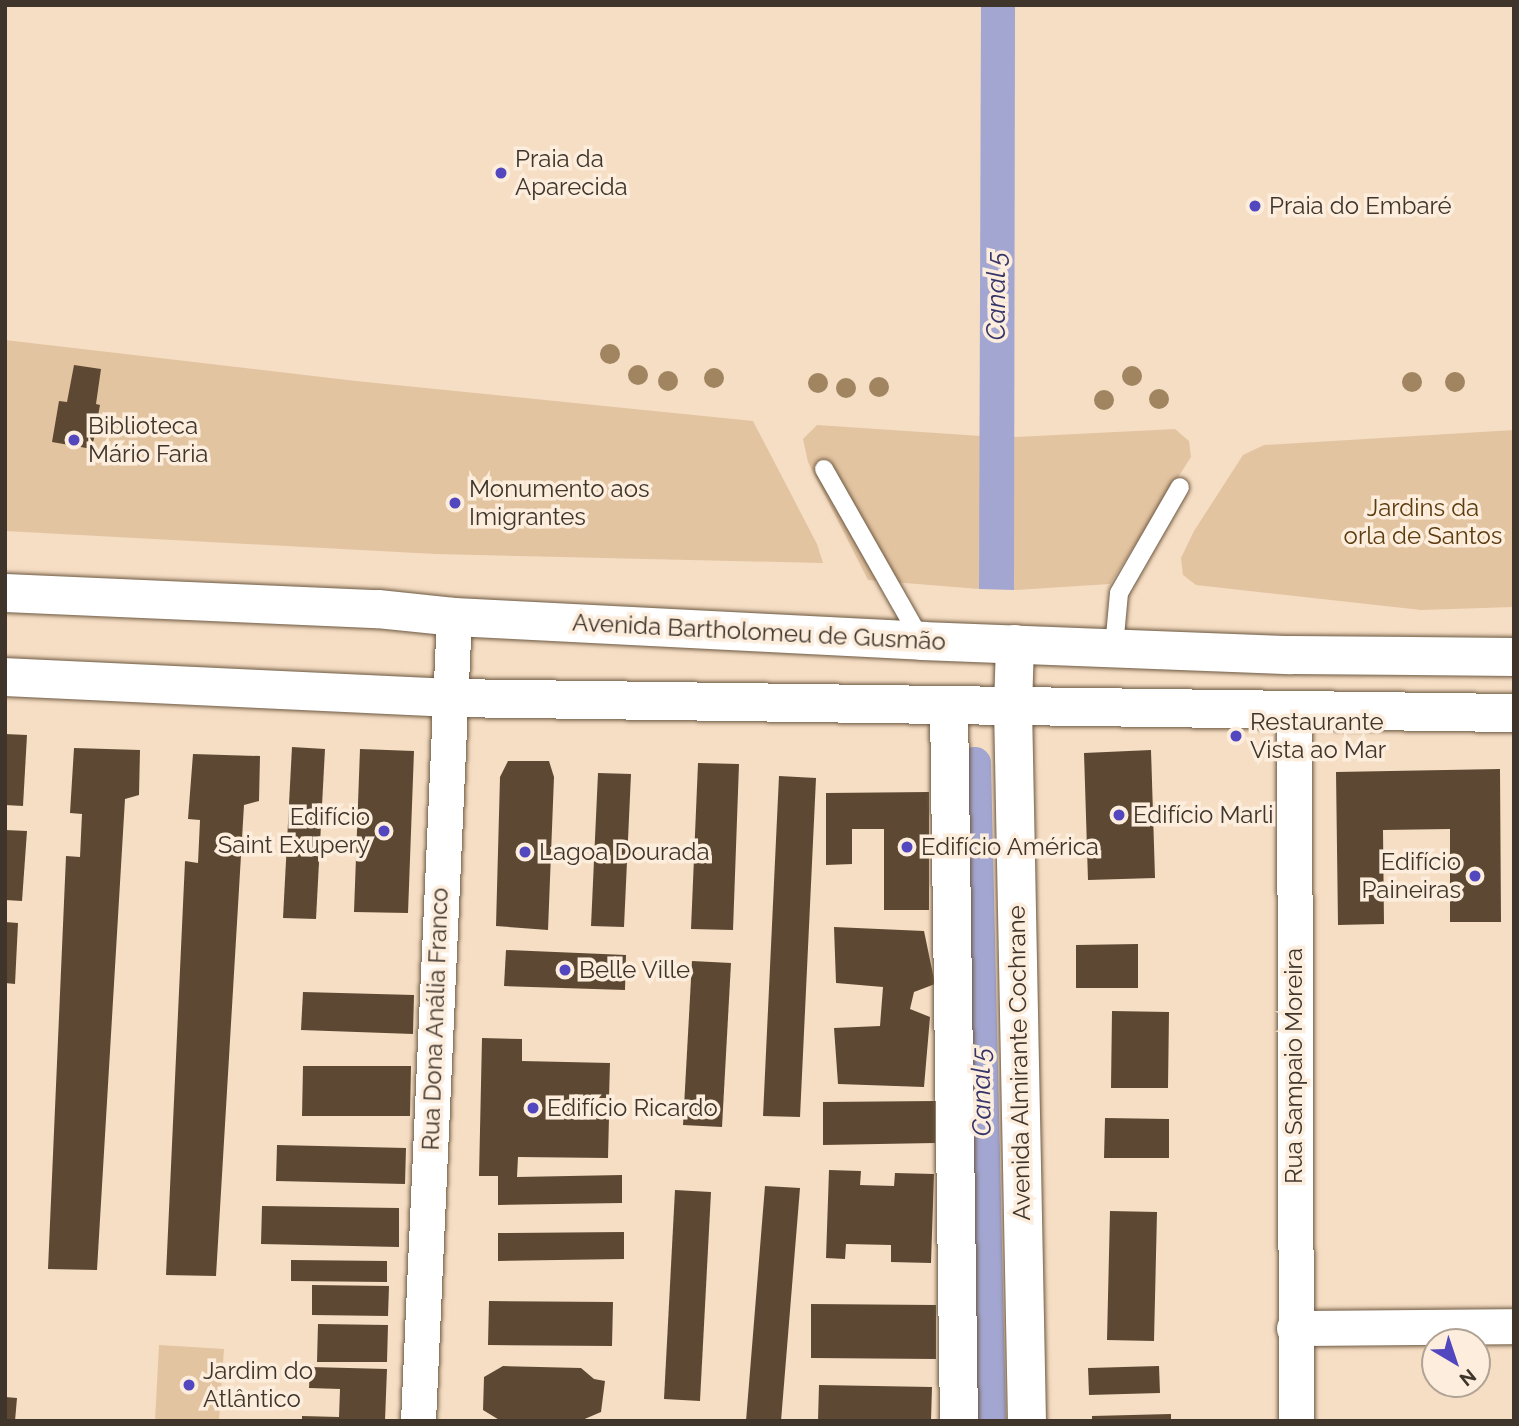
<!DOCTYPE html>
<html>
<head>
<meta charset="utf-8">
<style>
	body { margin:0 }
	#map { position:relative; width:1519px; height:1426px; overflow:hidden; background:#f6dec4; font-family:Raleway,sans-serif }
	div>[style] { position:absolute }
	.green>* { inset:0; background:#e3c4a1 }
	.water>* { inset:0; background:#a3a6d1 }
	.canal>* { height:32px; margin:-16px; padding:0 16px; transform-origin:16px; border-radius:16px; background:#a3a6d1 }
	.building>* { inset:0; background:#5d4933 }
	.roads { filter:drop-shadow(0 0 2px #6c5841) drop-shadow(0 0 2px #6c5841) }
	.service>* { height:18px; margin:-9px; padding:0 9px; transform-origin:9px; border-radius:9px; background:#fff }
	.minor>* { height:35px; margin:-17.5px; padding:0 17.5px; transform-origin:17.5px; border-radius:17.5px; background:#fff }
	.secondary>* { height:38px; margin:-19px; padding:0 19px; transform-origin:19px; border-radius:19px; background:#fff }
	.primary>* { height:38px; margin:-19px; padding:0 19px; transform-origin:19px; border-radius:19px; background:#fff }
	.trees>* { width:20px; height:20px; margin:-10px; border-radius:50%; background:#a18560 }
	.dots>* { width:19px; height:19px; translate:-50% -50%; box-sizing:border-box; border:4px solid #fceddd; border-radius:50% }
	span { translate:-50% -50%; white-space:nowrap; text-align:center; line-height:1.15; -webkit-text-stroke:7px #fceddd; paint-order:stroke }
	.poi-label { font-size:24px; color:#3f352b }
	.left { translate:0 -50%; text-align:left }
	.right { translate:-100% -50%; text-align:right }
	.park-label { font-size:24px; color:#5c3c0f }
	.street-label { font-size:24px; color:#3f352b }
	.water-label { font-size:26px; color:#35346a; font-style:italic }
	.frame { position:absolute; inset:0; border:7px solid #3f352b; pointer-events:none }
	.north { position:absolute; left:1421px; top:1328px; width:70px; height:70px; box-sizing:border-box; background:#fceddd; border:2px solid #b0a396; border-radius:50%; rotate:141deg; font-size:19px; font-weight:700; line-height:28px; text-align:center; color:#3f352b }
	.north::after { content:''; display:block; margin:auto; width:24px; height:32px; background:#5247bf; clip-path:polygon(50% 0,100% 100%,50% 72%,0 100%) }
</style>
</head>
<body>
<div id="map">
	<div class="green">
		<i style="clip-path:polygon(5px 340px,356px 381px,753px 421px,817px 544px,823px 563px,435px 554px,5px 531px)"></i>
		<i style="clip-path:polygon(817px 425px,981px 436px,979px 589px,868px 580px,808px 462px,803px 439px)"></i>
		<i style="clip-path:polygon(1175px 429px,1189px 441px,1191px 457px,1110px 584px,1014px 590px,1014px 437px)"></i>
		<i style="clip-path:polygon(1514px 430px,1514px 607px,1421px 610px,1196px 585px,1183px 575px,1181px 558px,1194px 531px,1243px 455px,1264px 445px)"></i>
		<i style="clip-path:polygon(159px 1345px,224px 1349px,219px 1421px,155px 1421px)"></i>
	</div>
	<div class="water">
		<i style="clip-path:polygon(981px 5px,1015px 5px,1014px 590px,979px 589px)"></i>
	</div>
	<div class="canal">
		<i style="left:975px;top:763px;width:658px;rotate:88.69deg"></i>
	</div>
	<div class="building">
		<i style="clip-path:polygon(74px 365px,101px 369px,96px 404px,100px 405px,92px 449px,52px 442px,59px 401px,67px 402px)"></i>
		<i style="clip-path:polygon(5px 734px,27px 735px,23px 806px,5px 805px)"></i>
		<i style="clip-path:polygon(292px 747px,325px 749px,316px 919px,283px 918px)"></i>
		<i style="clip-path:polygon(74px 748px,140px 750px,139px 795px,125px 799px,97px 1270px,48px 1269px,66px 856px,80px 857px,82px 814px,70px 813px)"></i>
		<i style="clip-path:polygon(360px 749px,414px 751px,408px 913px,354px 912px)"></i>
		<i style="clip-path:polygon(1151px 750px,1155px 878px,1088px 880px,1084px 753px)"></i>
		<i style="clip-path:polygon(193px 754px,260px 756px,259px 801px,244px 805px,216px 1276px,166px 1275px,185px 861px,198px 863px,200px 820px,188px 819px)"></i>
		<i style="clip-path:polygon(508px 761px,549px 761px,554px 777px,548px 930px,496px 926px,500px 777px)"></i>
		<i style="clip-path:polygon(698px 763px,739px 764px,733px 930px,691px 929px)"></i>
		<i style="clip-path:polygon(1500px 769px,1501px 922px,1450px 922px,1450px 829px,1383px 830px,1384px 924px,1338px 925px,1336px 772px)"></i>
		<i style="clip-path:polygon(598px 773px,631px 774px,624px 927px,591px 926px)"></i>
		<i style="clip-path:polygon(779px 776px,816px 778px,800px 1117px,763px 1116px)"></i>
		<i style="clip-path:polygon(929px 792px,929px 910px,884px 910px,884px 829px,852px 829px,852px 864px,826px 865px,826px 793px)"></i>
		<i style="clip-path:polygon(5px 830px,27px 831px,22px 901px,5px 900px)"></i>
		<i style="clip-path:polygon(5px 922px,18px 923px,15px 984px,5px 983px)"></i>
		<i style="clip-path:polygon(834px 927px,924px 931px,935px 984px,914px 992px,910px 1009px,930px 1017px,924px 1087px,838px 1084px,834px 1028px,880px 1026px,883px 987px,836px 983px)"></i>
		<i style="clip-path:polygon(1138px 944px,1138px 988px,1076px 988px,1076px 945px)"></i>
		<i style="clip-path:polygon(506px 950px,626px 955px,625px 990px,504px 986px)"></i>
		<i style="clip-path:polygon(692px 961px,731px 963px,722px 1127px,683px 1125px)"></i>
		<i style="clip-path:polygon(303px 992px,414px 995px,413px 1034px,301px 1030px)"></i>
		<i style="clip-path:polygon(1112px 1011px,1169px 1012px,1168px 1088px,1111px 1088px)"></i>
		<i style="clip-path:polygon(482px 1038px,522px 1039px,522px 1061px,610px 1063px,609px 1098px,585px 1098px,584px 1118px,609px 1118px,608px 1158px,518px 1157px,517px 1177px,622px 1175px,622px 1203px,498px 1205px,498px 1176px,479px 1176px)"></i>
		<i style="clip-path:polygon(303px 1066px,411px 1066px,410px 1116px,302px 1116px)"></i>
		<i style="clip-path:polygon(935px 1101px,935px 1143px,823px 1145px,823px 1102px)"></i>
		<i style="clip-path:polygon(1105px 1118px,1169px 1119px,1169px 1158px,1104px 1158px)"></i>
		<i style="clip-path:polygon(277px 1145px,406px 1148px,405px 1184px,276px 1181px)"></i>
		<i style="clip-path:polygon(829px 1170px,861px 1171px,860px 1185px,894px 1186px,895px 1173px,934px 1174px,931px 1263px,891px 1262px,891px 1245px,846px 1244px,845px 1259px,826px 1258px)"></i>
		<i style="clip-path:polygon(765px 1186px,800px 1188px,781px 1421px,746px 1421px)"></i>
		<i style="clip-path:polygon(675px 1190px,711px 1192px,700px 1401px,664px 1399px)"></i>
		<i style="clip-path:polygon(262px 1206px,399px 1208px,399px 1247px,261px 1244px)"></i>
		<i style="clip-path:polygon(1110px 1211px,1157px 1212px,1154px 1341px,1107px 1340px)"></i>
		<i style="clip-path:polygon(624px 1232px,624px 1259px,498px 1261px,498px 1233px)"></i>
		<i style="clip-path:polygon(291px 1260px,387px 1261px,387px 1282px,291px 1281px)"></i>
		<i style="clip-path:polygon(312px 1285px,389px 1286px,388px 1316px,312px 1315px)"></i>
		<i style="clip-path:polygon(489px 1301px,613px 1302px,612px 1346px,488px 1345px)"></i>
		<i style="clip-path:polygon(811px 1304px,936px 1305px,936px 1359px,811px 1358px)"></i>
		<i style="clip-path:polygon(318px 1324px,388px 1325px,387px 1362px,317px 1362px)"></i>
		<i style="clip-path:polygon(503px 1366px,581px 1368px,594px 1379px,605px 1381px,601px 1412px,580px 1421px,501px 1421px,483px 1410px,484px 1377px)"></i>
		<i style="clip-path:polygon(1159px 1366px,1160px 1393px,1089px 1395px,1088px 1368px)"></i>
		<i style="clip-path:polygon(310px 1367px,387px 1369px,385px 1421px,302px 1421px,302px 1416px,339px 1417px,340px 1389px,309px 1388px)"></i>
		<i style="clip-path:polygon(819px 1385px,932px 1387px,931px 1421px,818px 1421px)"></i>
		<i style="clip-path:polygon(5px 1397px,17px 1398px,15px 1421px,5px 1421px)"></i>
		<i style="clip-path:polygon(1171px 1414px,1171px 1421px,1092px 1421px,1092px 1416px)"></i>
	</div>
	<div class="roads">
		<div class="service">
			<i style="left:824px;top:469px;width:197px;rotate:60.4deg"></i>
			<i style="left:1114px;top:647px;width:54px;rotate:-84.7deg"></i>
			<i style="left:1119px;top:593px;width:122px;rotate:-60.1deg"></i>
		</div>
		<div class="minor">
			<i style="left:1294px;top:711px;width:710px;rotate:89.84deg"></i>
			<i style="left:1294px;top:1328px;width:220px;rotate:-0.5deg"></i>
			<i style="left:418px;top:1421px;width:805px;rotate:-87.44deg"></i>
		</div>
		<div class="secondary">
			<i style="left:1015px;top:644px;width:62px;rotate:91.8deg"></i>
			<i style="left:1013px;top:706px;width:715px;rotate:88.88deg"></i>
			<i style="left:949px;top:706px;width:715px;rotate:89.2deg"></i>
		</div>
		<div class="primary">
			<i style="left:5px;top:593px;width:373px;rotate:2.5deg"></i>
			<i style="left:378px;top:609px;width:76px;rotate:6deg"></i>
			<i style="left:454px;top:617px;width:469px;rotate:2.9deg"></i>
			<i style="left:922px;top:641px;width:369px;rotate:2.2deg"></i>
			<i style="left:1291px;top:655px;width:223px;rotate:0.5deg"></i>
			<i style="left:5px;top:677px;width:444px;rotate:2.7deg"></i>
			<i style="left:449px;top:698px;width:1065px;rotate:0.81deg"></i>
		</div>
	</div>
	<div class="trees">
		<i style="left:610px;top:354px"></i>
		<i style="left:638px;top:375px"></i>
		<i style="left:1132px;top:376px"></i>
		<i style="left:714px;top:378px"></i>
		<i style="left:668px;top:381px"></i>
		<i style="left:1412px;top:382px"></i>
		<i style="left:1455px;top:382px"></i>
		<i style="left:818px;top:383px"></i>
		<i style="left:879px;top:387px"></i>
		<i style="left:846px;top:388px"></i>
		<i style="left:1159px;top:399px"></i>
		<i style="left:1104px;top:400px"></i>
	</div>
	<div class="dots">
		<i style="left:501px;top:173px;background:#5247bf"></i>
		<i style="left:1255px;top:206px;background:#5247bf"></i>
		<i style="left:74px;top:440px;background:#5247bf"></i>
		<i style="left:455px;top:503px;background:#5247bf"></i>
		<i style="left:1236px;top:736px;background:#5247bf"></i>
		<i style="left:1119px;top:815px;background:#5247bf"></i>
		<i style="left:384px;top:831px;background:#5247bf"></i>
		<i style="left:907px;top:847px;background:#5247bf"></i>
		<i style="left:525px;top:852px;background:#5247bf"></i>
		<i style="left:1475px;top:876px;background:#5247bf"></i>
		<i style="left:565px;top:970px;background:#5247bf"></i>
		<i style="left:533px;top:1108px;background:#5247bf"></i>
		<i style="left:189px;top:1385px;background:#5247bf"></i>
	</div>
	<div class="poi-label">
		<span class="left" style="left:515px;top:173px">Praia da<br>Aparecida</span>
		<span class="left" style="left:1269px;top:206px">Praia do Embaré</span>
		<span class="left" style="left:88px;top:440px">Biblioteca<br>Mário Faria</span>
		<span class="left" style="left:469px;top:503px">Monumento aos<br>Imigrantes</span>
		<span class="left" style="left:1250px;top:736px">Restaurante<br>Vista ao Mar</span>
		<span class="left" style="left:1133px;top:815px">Edifício Marli</span>
		<span class="right" style="left:370px;top:831px">Edifício<br>Saint Exupery</span>
		<span class="left" style="left:921px;top:847px">Edifício América</span>
		<span class="left" style="left:539px;top:852px">Lagoa Dourada</span>
		<span class="right" style="left:1461px;top:876px">Edifício<br>Paineiras</span>
		<span class="left" style="left:579px;top:970px">Belle Ville</span>
		<span class="left" style="left:547px;top:1108px">Edifício Ricardo</span>
		<span class="left" style="left:203px;top:1385px">Jardim do<br>Atlântico</span>
	</div>
	<div class="park-label">
		<span style="left:1423px;top:522px">Jardins da<br>orla de Santos</span>
	</div>
	<div class="street-label">
		<span style="left:759px;top:632px;rotate:3deg">Avenida Bartholomeu de Gusmão</span>
		<span style="left:435px;top:1019px;rotate:-88deg">Rua Dona Anália Franco</span>
		<span style="left:1019px;top:1063px;rotate:-91deg">Avenida Almirante Cochrane</span>
		<span style="left:1294px;top:1066px;rotate:-90deg">Rua Sampaio Moreira</span>
	</div>
	<div class="water-label">
		<span style="left:997px;top:296px;rotate:-90deg">Canal 5</span>
		<span style="left:982px;top:1092px;rotate:-91deg">Canal 5</span>
	</div>
	<div class="frame"></div>
	<div class="north">N</div>
</div>
</body>
</html>
